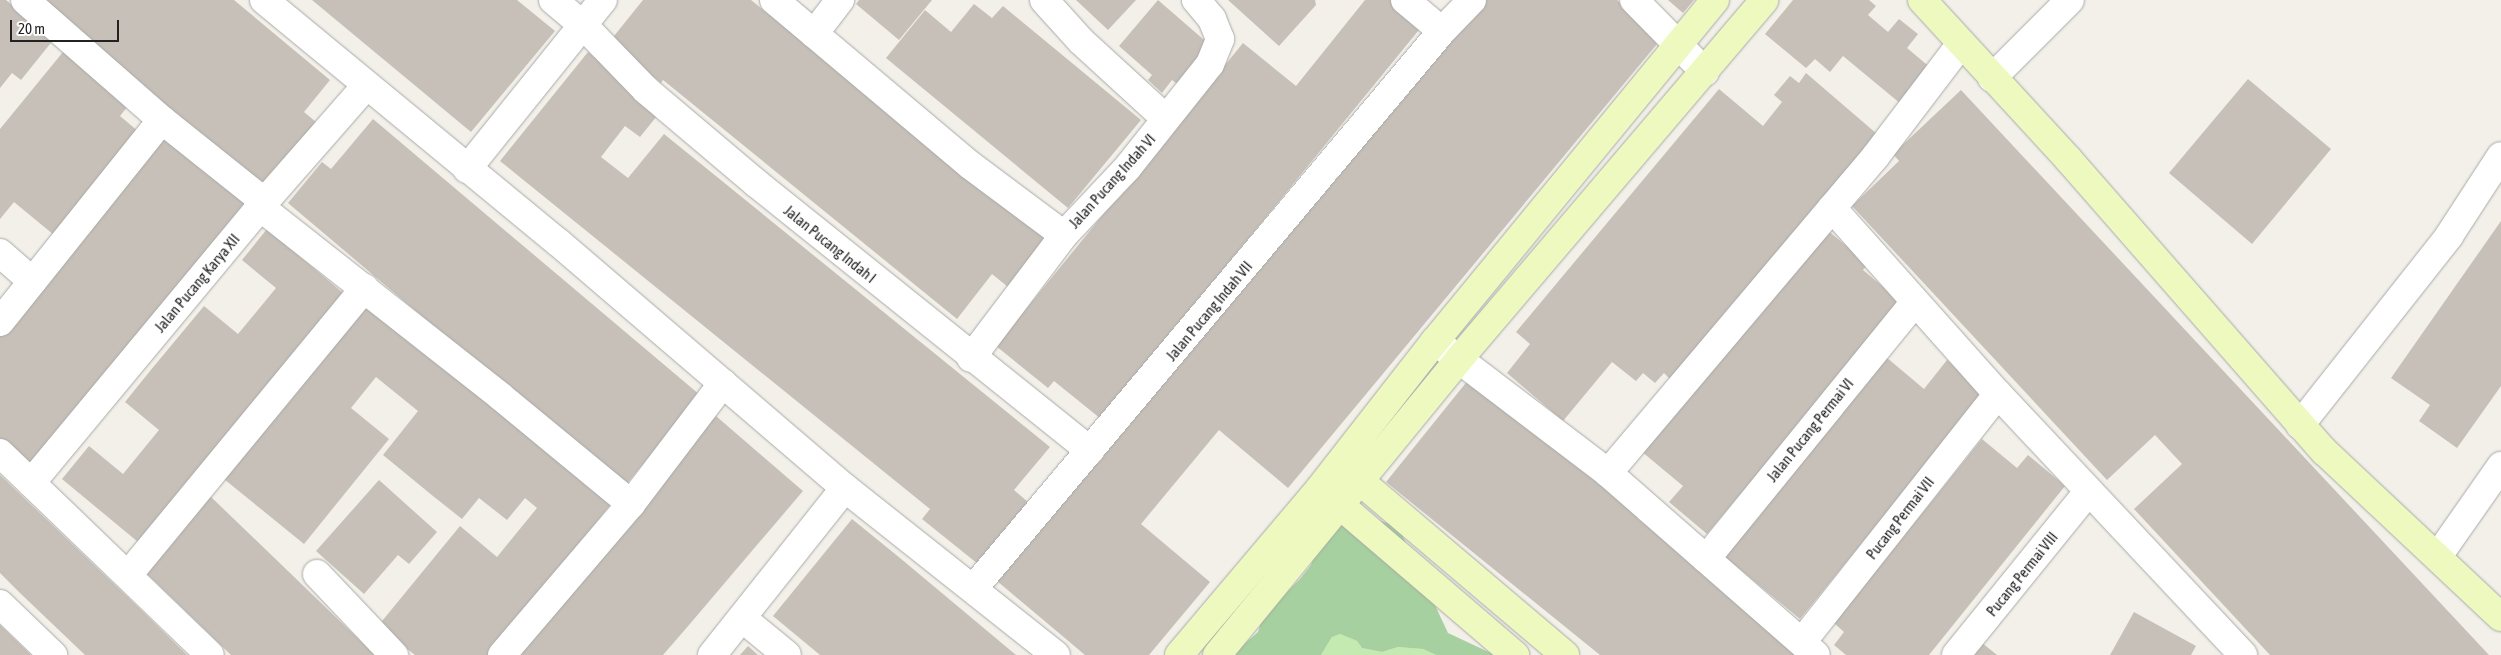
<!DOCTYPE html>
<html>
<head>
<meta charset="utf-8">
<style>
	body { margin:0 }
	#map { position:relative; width:2501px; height:655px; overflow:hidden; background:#f2f0e9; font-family:"Asap Condensed",sans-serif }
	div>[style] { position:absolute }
	.grass>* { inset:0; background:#c4eab1 }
	.forest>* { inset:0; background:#a6d09f }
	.building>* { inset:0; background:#c7c0b8 }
	.roads { filter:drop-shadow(0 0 1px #a9a9a9) drop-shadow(0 0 1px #a9a9a9) }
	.street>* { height:28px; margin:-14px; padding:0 14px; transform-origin:14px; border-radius:14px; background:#fff }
	.secondary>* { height:28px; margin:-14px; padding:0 14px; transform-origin:14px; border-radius:14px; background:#eef9c0 }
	span { translate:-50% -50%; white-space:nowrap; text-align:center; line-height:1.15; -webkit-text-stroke:4px #fff; paint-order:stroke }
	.street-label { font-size:15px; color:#222 }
	.scale { position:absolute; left:10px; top:20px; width:109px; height:22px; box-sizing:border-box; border:2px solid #222; border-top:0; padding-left:6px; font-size:15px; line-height:18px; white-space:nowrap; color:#222; -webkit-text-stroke:4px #fff; paint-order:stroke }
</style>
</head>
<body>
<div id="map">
	<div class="grass">
		<i style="clip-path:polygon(1340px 634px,1357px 641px,1362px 648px,1382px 652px,1398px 647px,1423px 649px,1436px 655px,1321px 655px,1332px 637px)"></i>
	</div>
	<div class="forest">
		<i style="clip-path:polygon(1366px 517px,1398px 526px,1448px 633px,1495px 655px,1436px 655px,1423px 649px,1398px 647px,1382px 652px,1362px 648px,1357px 641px,1340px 634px,1332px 637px,1321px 655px,1232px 655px,1258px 632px,1263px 616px,1300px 579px,1311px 565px,1317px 549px,1341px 523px)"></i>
	</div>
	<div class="building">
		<i style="clip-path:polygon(0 0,6px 0,54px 39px,21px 80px,12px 73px,0 88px)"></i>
		<i style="clip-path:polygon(39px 0,234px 0,330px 80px,304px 112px,316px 122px,263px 187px)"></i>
		<i style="clip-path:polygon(312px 0,517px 0,555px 31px,471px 132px)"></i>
		<i style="clip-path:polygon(643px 0,751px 0,1047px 239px,1008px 287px,992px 274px,957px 319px,663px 80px,661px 83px,610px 41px)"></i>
		<i style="clip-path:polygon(859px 0,932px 0,899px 40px,856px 4px)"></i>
		<i style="clip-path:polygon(1076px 0,1136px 0,1108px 30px)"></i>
		<i style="clip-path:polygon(1158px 0,1211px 46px,1177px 84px,1172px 80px,1162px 93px,1148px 80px,1152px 75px,1119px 46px)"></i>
		<i style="clip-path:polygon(1228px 0,1315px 0,1316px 5px,1279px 46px)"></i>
		<i style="clip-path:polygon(1365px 0,1392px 0,1423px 25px,1101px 419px,1054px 381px,1048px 388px,996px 346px,1243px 43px,1296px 86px)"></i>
		<i style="clip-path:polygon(1481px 0,1617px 0,1662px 38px,1288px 488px,1219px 430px,1141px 524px,1210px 582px,1149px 655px,1085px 655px,997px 581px)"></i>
		<i style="clip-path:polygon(1668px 0,1694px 0,1683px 13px)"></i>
		<i style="clip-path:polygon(1793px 0,1869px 0,1876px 6px,1868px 15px,1888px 32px,1899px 19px,1918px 34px,1907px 48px,1932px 69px,1901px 104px,1843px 56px,1830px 72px,1815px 59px,1806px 68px,1765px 34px)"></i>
		<i style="clip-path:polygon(974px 4px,992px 18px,1003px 6px,1141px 120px,1068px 208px,886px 58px,925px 10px,951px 32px)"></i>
		<i style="clip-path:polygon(63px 52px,128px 106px,120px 116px,139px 132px,54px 235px,14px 202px,0 219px,0 129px)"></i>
		<i style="clip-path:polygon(588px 52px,661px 111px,640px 137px,625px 126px,601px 157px,628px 178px,664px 134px,1050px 447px,1014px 490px,1028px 502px,978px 564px,922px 519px,930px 509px,500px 161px)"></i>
		<i style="clip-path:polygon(1806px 73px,1877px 134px,1672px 381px,1664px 373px,1655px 383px,1643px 373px,1636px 381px,1612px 362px,1563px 421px,1507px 373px,1530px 344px,1516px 332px,1719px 89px,1763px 126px,1782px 102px,1774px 95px,1790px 76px,1799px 83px)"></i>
		<i style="clip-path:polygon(2248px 79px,2331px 149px,2252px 244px,2169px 173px)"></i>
		<i style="clip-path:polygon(1961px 90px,2016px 149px,2489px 655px,2270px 655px,2134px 509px,2182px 464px,2155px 435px,2107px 480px,2027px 394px,1852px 206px,1899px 161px,1893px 154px)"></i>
		<i style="clip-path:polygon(373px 119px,700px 395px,624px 487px,288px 203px,322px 162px,331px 169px)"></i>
		<i style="clip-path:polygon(163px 131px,247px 200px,30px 468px,0 443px,0 332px)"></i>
		<i style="clip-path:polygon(2501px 221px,2501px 386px,2457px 448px,2419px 421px,2430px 405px,2391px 378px)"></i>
		<i style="clip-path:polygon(267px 229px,343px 293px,138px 542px,62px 479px,89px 446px,123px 474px,159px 430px,125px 402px,150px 371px,204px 306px,238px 334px,276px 288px,242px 260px)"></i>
		<i style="clip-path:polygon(1826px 229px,1868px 264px,1863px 270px,1901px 302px,1707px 534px,1669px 502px,1683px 486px,1641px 451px)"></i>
		<i style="clip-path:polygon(366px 304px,611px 504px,490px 655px,415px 655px,378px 626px,460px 526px,497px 557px,537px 508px,525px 498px,507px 520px,479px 498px,462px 519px,433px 496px,383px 455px,418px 411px,376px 377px,351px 408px,389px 439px,304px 544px,224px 479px)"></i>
		<i style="clip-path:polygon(1886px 357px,1924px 389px,1947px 360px,1985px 392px,1800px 619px,1724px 556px)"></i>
		<i style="clip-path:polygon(1469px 379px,1639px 516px,1637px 518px,1806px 655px,1600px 655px,1386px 482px)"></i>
		<i style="clip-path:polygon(716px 416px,803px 491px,689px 625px,663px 655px,513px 655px)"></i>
		<i style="clip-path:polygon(1982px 439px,2017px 468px,2028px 455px,2065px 486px,1929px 655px,1846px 655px,1834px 645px,1844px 632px,1834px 623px)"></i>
		<i style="clip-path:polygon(0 475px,139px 608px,187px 655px,85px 655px,20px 593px,0 573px)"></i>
		<i style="clip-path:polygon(379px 480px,437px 532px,409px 564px,398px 555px,364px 594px,316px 551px)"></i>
		<i style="clip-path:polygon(210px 496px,289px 572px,375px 655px,231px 655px,141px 568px)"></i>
		<i style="clip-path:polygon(852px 519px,900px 558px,1016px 655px,820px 655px,773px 616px)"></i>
		<i style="clip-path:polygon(2134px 612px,2196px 646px,2191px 655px,2110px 655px)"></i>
		<i style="clip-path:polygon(0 625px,3px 628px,31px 655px,0 655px)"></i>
		<i style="clip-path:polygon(1976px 638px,1997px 655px,1962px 655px)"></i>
		<i style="clip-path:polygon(748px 646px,758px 655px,740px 655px)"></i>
	</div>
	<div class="roads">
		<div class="street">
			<i style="left:264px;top:0;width:382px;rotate:39.5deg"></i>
			<i style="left:559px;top:243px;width:377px;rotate:40.6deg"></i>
			<i style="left:845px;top:488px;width:269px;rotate:38.4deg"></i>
			<i style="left:553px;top:0;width:38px;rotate:40deg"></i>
			<i style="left:582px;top:24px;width:92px;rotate:45.9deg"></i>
			<i style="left:646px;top:90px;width:144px;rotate:40.2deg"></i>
			<i style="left:756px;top:183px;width:428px;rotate:38.7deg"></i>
			<i style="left:774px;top:0;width:256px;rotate:40.1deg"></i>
			<i style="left:970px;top:165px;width:117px;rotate:36.7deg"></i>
			<i style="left:1044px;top:0;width:55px;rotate:47.9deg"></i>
			<i style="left:1081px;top:41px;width:115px;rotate:42.5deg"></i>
			<i style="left:1405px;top:0;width:48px;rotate:40deg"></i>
			<i style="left:1442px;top:31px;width:43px;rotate:-45.9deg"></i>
			<i style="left:1634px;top:0;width:101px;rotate:45.4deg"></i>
			<i style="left:814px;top:34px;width:43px;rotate:-52.6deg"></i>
			<i style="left:1992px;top:78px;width:110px;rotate:-45deg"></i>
			<i style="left:162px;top:120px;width:120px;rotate:38.6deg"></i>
			<i style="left:256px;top:195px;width:13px;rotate:72deg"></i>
			<i style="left:260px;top:207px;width:305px;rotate:38.2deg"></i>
			<i style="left:500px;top:396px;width:170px;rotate:39.5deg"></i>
			<i style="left:467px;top:169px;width:217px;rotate:-51.2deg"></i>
			<i style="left:1832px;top:208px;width:249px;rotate:48.3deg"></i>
			<i style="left:1998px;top:394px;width:358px;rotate:46.8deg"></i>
			<i style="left:0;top:253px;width:43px;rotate:41.2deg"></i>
			<i style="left:0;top:322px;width:259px;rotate:-51.3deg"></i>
			<i style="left:162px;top:120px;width:182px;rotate:-138.8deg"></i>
			<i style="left:1435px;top:341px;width:218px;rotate:37.3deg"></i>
			<i style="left:1608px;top:473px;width:276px;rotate:41.2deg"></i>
			<i style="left:971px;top:358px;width:154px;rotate:-52.9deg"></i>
			<i style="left:1064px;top:235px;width:93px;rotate:-46.7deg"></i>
			<i style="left:1128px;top:167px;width:132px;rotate:-51.5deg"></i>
			<i style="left:1210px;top:64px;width:27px;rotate:-68deg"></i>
			<i style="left:1220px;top:39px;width:22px;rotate:-112deg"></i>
			<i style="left:1212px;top:19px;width:25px;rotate:-130deg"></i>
			<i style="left:2300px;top:425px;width:241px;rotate:-51.7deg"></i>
			<i style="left:2449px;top:236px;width:95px;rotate:-57deg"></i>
			<i style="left:0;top:453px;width:291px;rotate:43.9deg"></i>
			<i style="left:1608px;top:473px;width:414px;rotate:-49.8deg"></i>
			<i style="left:1875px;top:157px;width:141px;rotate:-52.8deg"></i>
			<i style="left:31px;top:483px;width:359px;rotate:-50.3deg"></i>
			<i style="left:260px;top:207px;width:161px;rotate:-48.8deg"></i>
			<i style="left:2438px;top:556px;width:110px;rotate:-55deg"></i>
			<i style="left:1706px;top:559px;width:331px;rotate:-50.9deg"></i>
			<i style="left:317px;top:574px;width:112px;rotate:46.5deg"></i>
			<i style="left:128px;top:575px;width:372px;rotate:-50.5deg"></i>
			<i style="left:973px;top:589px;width:729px;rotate:-49.95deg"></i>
			<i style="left:0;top:604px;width:74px;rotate:43.9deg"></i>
			<i style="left:742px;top:618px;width:58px;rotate:39.4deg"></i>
			<i style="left:1802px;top:642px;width:316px;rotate:-51.7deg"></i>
			<i style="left:502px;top:655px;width:199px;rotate:-49.5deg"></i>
			<i style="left:631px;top:504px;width:152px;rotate:-52.8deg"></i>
			<i style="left:712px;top:655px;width:213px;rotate:-51.5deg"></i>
			<i style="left:1956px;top:655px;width:210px;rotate:-51deg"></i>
		</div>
		<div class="secondary">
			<i style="left:1922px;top:0;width:217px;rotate:47.4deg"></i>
			<i style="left:2069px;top:160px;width:388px;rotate:48.8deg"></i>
			<i style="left:2325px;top:452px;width:241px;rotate:43.2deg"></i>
			<i style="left:1347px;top:470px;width:286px;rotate:40.3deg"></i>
			<i style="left:1327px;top:494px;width:248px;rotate:40.6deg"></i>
			<i style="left:1179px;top:655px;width:219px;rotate:-49.8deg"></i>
			<i style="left:1320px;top:488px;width:187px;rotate:-52deg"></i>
			<i style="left:1435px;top:341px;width:441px;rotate:-50.6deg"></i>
			<i style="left:1217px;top:655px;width:382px;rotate:-50.7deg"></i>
			<i style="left:1459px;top:359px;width:471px;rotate:-49.6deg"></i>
		</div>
	</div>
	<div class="street-label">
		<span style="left:1112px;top:181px;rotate:-48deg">Jalan Pucang Indah VI</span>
		<span style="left:830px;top:244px;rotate:39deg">Jalan Pucang Indah I</span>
		<span style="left:197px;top:283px;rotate:-50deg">Jalan Pucang Karya XII</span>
		<span style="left:1209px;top:311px;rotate:-50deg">Jalan Pucang Indah VII</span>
		<span style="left:1810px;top:430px;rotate:-51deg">Jalan Pucang Permai VI</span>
		<span style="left:1900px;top:518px;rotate:-52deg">Pucang Permai VII</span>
		<span style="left:2022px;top:574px;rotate:-51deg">Pucang Permai VIII</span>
	</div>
	<div class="scale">20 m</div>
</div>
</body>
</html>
